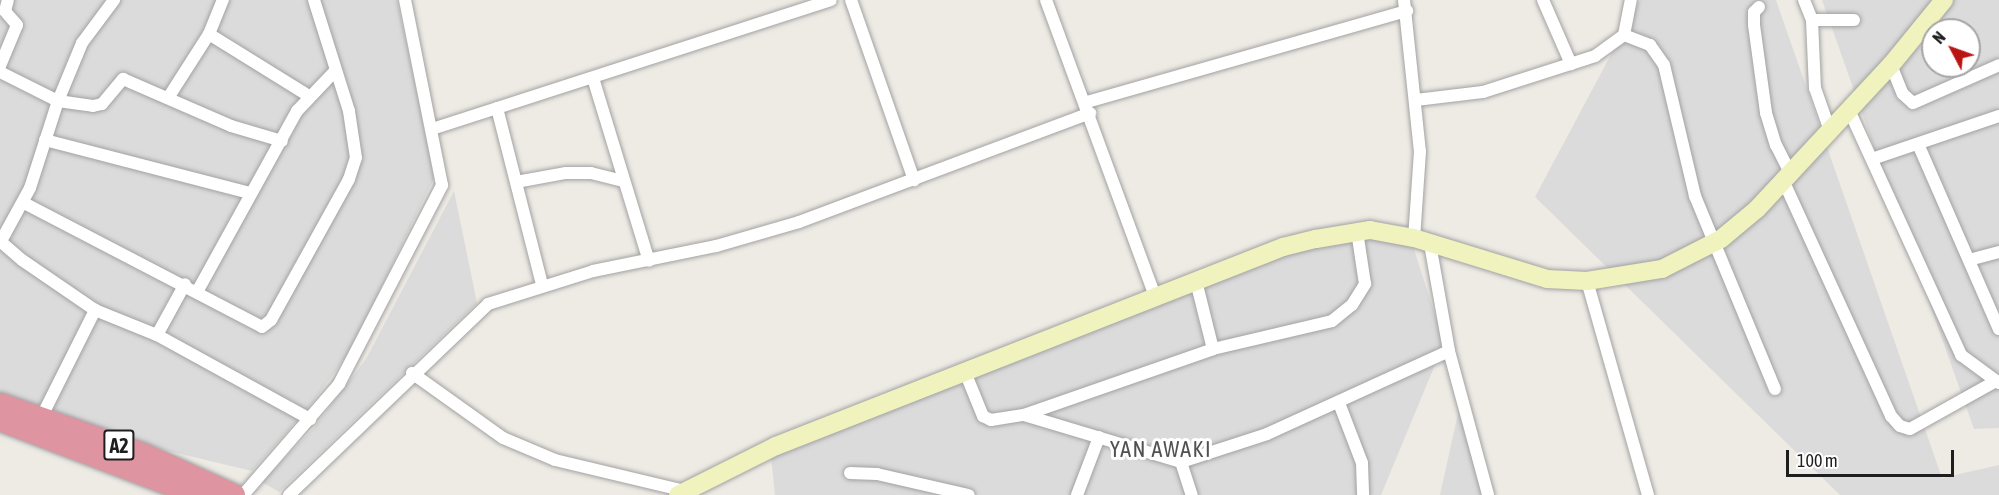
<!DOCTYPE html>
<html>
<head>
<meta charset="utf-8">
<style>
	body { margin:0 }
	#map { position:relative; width:1999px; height:495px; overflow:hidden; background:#eeebe5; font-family:"Asap Condensed",sans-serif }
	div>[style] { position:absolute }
	.residential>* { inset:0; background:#dcdbdb }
	.roads { filter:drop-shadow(0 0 2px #a2a2a2) drop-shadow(0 0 2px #a2a2a2) }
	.street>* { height:12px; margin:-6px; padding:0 6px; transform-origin:6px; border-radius:6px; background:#fff }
	.secondary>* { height:18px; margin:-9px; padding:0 9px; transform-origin:9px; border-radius:9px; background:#f0f3be }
	.highway>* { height:22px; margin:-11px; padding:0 11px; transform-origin:11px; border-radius:11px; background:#de94a1 }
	span { translate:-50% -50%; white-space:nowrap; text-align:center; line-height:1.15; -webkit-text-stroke:6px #fff; paint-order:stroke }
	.shield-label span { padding:2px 4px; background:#fff; border:2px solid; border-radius:4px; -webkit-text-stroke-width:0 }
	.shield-label { font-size:20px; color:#1e1e1e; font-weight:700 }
	.neighbourhood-label { font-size:22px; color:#515151; letter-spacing:1.5px }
	.north { position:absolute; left:1921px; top:18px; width:60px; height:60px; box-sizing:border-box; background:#fff; border:2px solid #a5a5a5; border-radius:50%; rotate:311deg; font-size:16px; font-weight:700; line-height:24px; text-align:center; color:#1e1e1e }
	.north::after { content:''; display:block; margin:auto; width:21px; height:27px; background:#b91513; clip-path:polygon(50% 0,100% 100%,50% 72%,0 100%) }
	.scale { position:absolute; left:1786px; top:450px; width:168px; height:27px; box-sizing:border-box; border:3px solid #1e1e1e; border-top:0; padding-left:8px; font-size:18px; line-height:21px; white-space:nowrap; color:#1e1e1e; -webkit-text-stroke:4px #fff; paint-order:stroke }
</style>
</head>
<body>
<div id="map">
	<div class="residential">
		<i style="clip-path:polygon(0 0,397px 0,435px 176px,351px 350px,312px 403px,252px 471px,93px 433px,0 398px)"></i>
		<i style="clip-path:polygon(1640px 0,1776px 0,1942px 478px,1999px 465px,1999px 495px,1840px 495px,1535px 197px)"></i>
		<i style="clip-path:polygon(evenodd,1822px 0,1999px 0,1999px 428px,1974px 429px,1822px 0,1933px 30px,1969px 30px,1969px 66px,1933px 66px,1933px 30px)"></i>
		<i style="clip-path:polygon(454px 191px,477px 303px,279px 492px,262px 482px,314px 428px,366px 359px)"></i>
		<i style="clip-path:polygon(1399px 233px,1413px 246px,1444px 343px,1381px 495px,775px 495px,771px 457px,1321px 238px)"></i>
		<i style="clip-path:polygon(1459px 409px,1485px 495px,1440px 495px)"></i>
	</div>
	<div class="roads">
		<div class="street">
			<i style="left:851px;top:0;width:191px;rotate:70.7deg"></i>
			<i style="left:1046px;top:0;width:316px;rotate:69.8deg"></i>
			<i style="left:1404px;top:0;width:152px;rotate:84deg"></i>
			<i style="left:1420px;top:151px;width:87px;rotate:93.9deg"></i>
			<i style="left:1543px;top:0;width:70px;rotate:66.4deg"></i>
			<i style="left:1804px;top:0;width:22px;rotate:68deg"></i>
			<i style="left:1812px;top:20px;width:42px"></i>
			<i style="left:1759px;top:7px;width:7px;rotate:135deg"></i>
			<i style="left:1754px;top:12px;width:13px;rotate:90deg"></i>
			<i style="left:1754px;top:25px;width:89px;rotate:82.2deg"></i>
			<i style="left:1766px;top:113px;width:34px;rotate:73deg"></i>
			<i style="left:1776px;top:145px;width:30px;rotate:63deg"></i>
			<i style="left:1812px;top:20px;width:68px;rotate:87.5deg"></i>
			<i style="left:1815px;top:88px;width:42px;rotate:70.7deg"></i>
			<i style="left:209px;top:34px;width:118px;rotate:31.8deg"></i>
			<i style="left:1624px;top:35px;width:28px;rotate:21deg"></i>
			<i style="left:1650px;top:45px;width:24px;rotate:55deg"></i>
			<i style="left:1664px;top:65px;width:135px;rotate:76.7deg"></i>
			<i style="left:1695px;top:196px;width:209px;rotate:67.5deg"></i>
			<i style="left:1891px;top:65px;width:31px;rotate:68deg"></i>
			<i style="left:1903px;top:94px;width:13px;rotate:42deg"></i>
			<i style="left:1913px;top:103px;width:94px;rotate:-23.8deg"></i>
			<i style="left:0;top:66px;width:44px;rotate:-67.5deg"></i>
			<i style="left:17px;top:25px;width:18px;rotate:-131deg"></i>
			<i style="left:5px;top:11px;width:11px;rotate:-75deg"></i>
			<i style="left:0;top:72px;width:65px;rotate:26.6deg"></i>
			<i style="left:58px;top:101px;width:35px;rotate:8deg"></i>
			<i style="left:93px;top:106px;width:9px;rotate:-13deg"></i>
			<i style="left:102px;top:104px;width:33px;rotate:-50deg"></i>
			<i style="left:123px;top:79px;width:118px;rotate:23.5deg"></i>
			<i style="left:231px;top:126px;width:53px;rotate:16.4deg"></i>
			<i style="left:593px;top:78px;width:191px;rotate:73deg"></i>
			<i style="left:168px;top:98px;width:76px;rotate:-57.4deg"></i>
			<i style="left:209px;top:34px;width:37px;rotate:-68deg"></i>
			<i style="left:1416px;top:100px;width:67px;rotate:-6.8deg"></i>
			<i style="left:1483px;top:92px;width:118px;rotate:-17.8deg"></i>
			<i style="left:1595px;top:56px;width:36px;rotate:-36deg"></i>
			<i style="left:1624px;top:35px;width:36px;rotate:-79deg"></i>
			<i style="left:1087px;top:102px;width:333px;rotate:-15.9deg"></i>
			<i style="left:497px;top:108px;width:183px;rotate:75.7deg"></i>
			<i style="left:1848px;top:108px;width:272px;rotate:65.4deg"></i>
			<i style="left:1961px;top:355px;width:47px;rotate:36.4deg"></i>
			<i style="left:432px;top:129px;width:419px;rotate:-17.9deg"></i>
			<i style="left:45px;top:140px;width:212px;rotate:14.5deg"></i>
			<i style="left:1918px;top:144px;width:202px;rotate:66.4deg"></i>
			<i style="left:1872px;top:159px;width:134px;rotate:-18.7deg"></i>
			<i style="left:1783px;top:180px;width:260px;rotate:65.4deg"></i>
			<i style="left:1891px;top:416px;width:13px;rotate:48deg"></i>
			<i style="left:1900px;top:426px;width:10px;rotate:17deg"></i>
			<i style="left:1910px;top:429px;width:98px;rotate:-29.2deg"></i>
			<i style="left:516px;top:182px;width:51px;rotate:-10.2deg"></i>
			<i style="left:566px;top:173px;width:25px"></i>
			<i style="left:591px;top:173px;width:34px;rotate:14deg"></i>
			<i style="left:24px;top:203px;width:268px;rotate:27.5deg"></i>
			<i style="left:262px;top:327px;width:11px;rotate:-38deg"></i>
			<i style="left:271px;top:320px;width:161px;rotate:-61deg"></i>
			<i style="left:349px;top:179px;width:22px;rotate:-72deg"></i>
			<i style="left:356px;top:158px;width:48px;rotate:-98.5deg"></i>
			<i style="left:349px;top:111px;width:116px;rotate:-107.5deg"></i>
			<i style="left:0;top:241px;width:29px;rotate:41deg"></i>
			<i style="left:22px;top:260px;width:88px;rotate:34.4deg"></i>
			<i style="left:95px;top:310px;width:67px;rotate:22deg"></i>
			<i style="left:157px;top:335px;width:175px;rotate:28.8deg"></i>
			<i style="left:1px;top:241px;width:60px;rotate:-61.3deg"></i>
			<i style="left:30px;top:188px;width:91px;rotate:-72.2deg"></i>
			<i style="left:58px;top:101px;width:63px;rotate:-67.5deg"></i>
			<i style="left:82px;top:43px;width:54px;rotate:-53.3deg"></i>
			<i style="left:1430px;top:244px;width:109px;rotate:79.9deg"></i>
			<i style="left:1449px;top:351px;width:149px;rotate:74.8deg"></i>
			<i style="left:1969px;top:260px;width:31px;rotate:-15deg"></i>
			<i style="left:1196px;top:281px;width:70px;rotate:76deg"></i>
			<i style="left:1587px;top:281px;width:223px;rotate:74.1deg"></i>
			<i style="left:197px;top:292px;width:207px;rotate:-61.1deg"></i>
			<i style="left:297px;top:111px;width:54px;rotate:-46.5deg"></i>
			<i style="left:157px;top:335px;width:58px;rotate:-61.2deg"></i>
			<i style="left:965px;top:372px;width:48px;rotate:67.8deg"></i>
			<i style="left:983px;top:416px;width:9px;rotate:27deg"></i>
			<i style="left:991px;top:420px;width:33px;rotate:-9deg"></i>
			<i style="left:1024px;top:415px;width:200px;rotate:-19.2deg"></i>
			<i style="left:1213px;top:349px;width:122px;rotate:-13.2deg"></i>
			<i style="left:1332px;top:321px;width:26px;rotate:-39deg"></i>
			<i style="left:1352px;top:305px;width:25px;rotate:-58deg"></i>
			<i style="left:1365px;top:284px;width:54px;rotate:-98.6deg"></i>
			<i style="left:412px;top:373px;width:112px;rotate:35.5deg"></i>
			<i style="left:503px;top:438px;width:56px;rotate:22.9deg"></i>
			<i style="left:555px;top:460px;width:138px;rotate:13.4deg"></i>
			<i style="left:1339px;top:403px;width:64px;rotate:69deg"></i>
			<i style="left:1362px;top:463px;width:32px;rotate:88deg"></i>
			<i style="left:1024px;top:415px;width:164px;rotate:16.7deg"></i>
			<i style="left:1181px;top:462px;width:90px;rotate:-18deg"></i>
			<i style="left:1267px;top:434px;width:200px;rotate:-24.5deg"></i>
			<i style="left:42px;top:416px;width:119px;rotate:-63.4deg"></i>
			<i style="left:1181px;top:462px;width:35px;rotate:72deg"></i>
			<i style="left:850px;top:473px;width:27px;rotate:2deg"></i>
			<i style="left:877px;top:474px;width:94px;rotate:12.9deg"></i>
			<i style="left:243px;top:495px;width:147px;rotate:-49.1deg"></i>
			<i style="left:339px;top:384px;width:224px;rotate:-62.6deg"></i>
			<i style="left:442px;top:185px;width:189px;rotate:-101.3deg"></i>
			<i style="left:289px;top:495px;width:276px;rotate:-43.8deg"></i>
			<i style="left:488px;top:304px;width:110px;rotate:-17.4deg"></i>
			<i style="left:593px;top:271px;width:126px;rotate:-11.5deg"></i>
			<i style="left:716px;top:246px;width:86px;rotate:-16.1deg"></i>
			<i style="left:799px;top:222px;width:311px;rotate:-20.5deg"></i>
			<i style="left:1077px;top:495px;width:62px;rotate:-69.2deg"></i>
		</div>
		<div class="secondary">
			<i style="left:678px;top:495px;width:110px;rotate:-26.6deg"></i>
			<i style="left:776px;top:446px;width:545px;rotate:-21.43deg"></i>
			<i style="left:1283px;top:247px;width:34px;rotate:-14deg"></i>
			<i style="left:1316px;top:239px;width:55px;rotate:-9.5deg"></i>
			<i style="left:1370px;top:230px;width:45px;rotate:10.3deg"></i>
			<i style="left:1414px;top:238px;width:139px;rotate:17.1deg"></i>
			<i style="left:1547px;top:279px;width:40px;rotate:2.9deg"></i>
			<i style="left:1587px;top:281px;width:76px;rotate:-9.1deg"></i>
			<i style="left:1662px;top:269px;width:66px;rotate:-27deg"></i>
			<i style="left:1721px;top:239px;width:47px;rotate:-39.8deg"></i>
			<i style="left:1757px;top:209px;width:197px;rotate:-47.1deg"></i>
			<i style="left:1891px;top:65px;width:84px;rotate:-50.8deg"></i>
		</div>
		<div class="highway">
			<i style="left:0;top:404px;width:151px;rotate:19.3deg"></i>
			<i style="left:143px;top:454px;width:100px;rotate:24.3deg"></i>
			<i style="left:0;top:420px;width:211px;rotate:20.8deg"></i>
		</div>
	</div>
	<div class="shield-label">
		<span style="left:119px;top:445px">A2</span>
	</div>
	<div class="neighbourhood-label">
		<span style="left:1161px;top:450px">YAN AWAKI</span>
	</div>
	<div class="north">N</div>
	<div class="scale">100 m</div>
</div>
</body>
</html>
